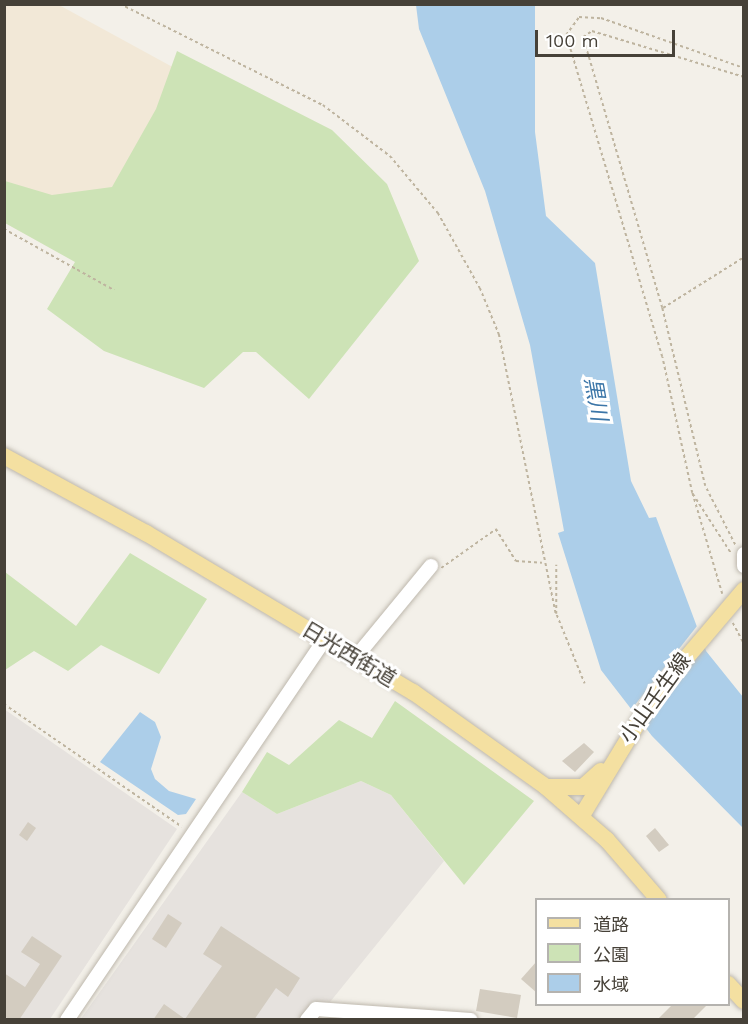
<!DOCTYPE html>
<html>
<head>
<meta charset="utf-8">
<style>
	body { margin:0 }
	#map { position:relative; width:748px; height:1024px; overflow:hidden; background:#f3f0e9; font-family:"Work Sans","Noto Sans JP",sans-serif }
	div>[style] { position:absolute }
	.commercial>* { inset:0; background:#f2e8d7 }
	.industrial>* { inset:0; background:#e6e2de }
	.green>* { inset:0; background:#cde3b6 }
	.water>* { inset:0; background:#accee9 }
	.pier>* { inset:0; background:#f3f0e9 }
	.building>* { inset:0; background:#d3ccc0 }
	.path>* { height:1.5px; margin-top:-0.75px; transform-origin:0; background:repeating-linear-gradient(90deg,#beb49f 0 3px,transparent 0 6px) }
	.roads { filter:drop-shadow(0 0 2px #beb8ad) drop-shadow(0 0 2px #beb8ad) }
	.minor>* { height:14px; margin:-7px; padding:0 7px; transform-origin:7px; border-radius:7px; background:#fff }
	.major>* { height:16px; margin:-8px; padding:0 8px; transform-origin:8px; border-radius:8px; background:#f4e0a1 }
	span { translate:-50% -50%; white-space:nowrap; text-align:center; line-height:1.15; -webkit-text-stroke:6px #fff; paint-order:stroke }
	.street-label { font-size:21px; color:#464138 }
	.water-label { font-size:22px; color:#3c76a8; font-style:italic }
	.frame { position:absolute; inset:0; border:6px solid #464138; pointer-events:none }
	.legend { position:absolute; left:535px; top:898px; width:195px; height:108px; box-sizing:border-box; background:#fff; border:2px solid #b5b3af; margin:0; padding:8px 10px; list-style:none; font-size:18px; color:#464138 }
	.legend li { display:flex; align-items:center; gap:12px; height:30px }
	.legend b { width:30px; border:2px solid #b5b3af }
	.scale { position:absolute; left:535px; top:30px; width:140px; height:27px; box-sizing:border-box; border:3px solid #464138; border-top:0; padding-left:8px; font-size:18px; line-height:21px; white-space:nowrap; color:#464138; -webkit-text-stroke:4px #fff; paint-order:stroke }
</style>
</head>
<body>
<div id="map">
	<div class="commercial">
		<i style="clip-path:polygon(4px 5px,59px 5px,222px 94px,84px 266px,5px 223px)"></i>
	</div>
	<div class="industrial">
		<i style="clip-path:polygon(4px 709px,177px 829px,50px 1019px,5px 1019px)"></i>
		<i style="clip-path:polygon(361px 781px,391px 795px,444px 861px,330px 1002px,315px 1005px,302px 1019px,80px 1020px,242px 792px,277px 814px)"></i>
	</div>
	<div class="green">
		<i style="clip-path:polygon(177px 51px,332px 130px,387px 184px,419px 261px,309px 399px,256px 352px,243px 352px,204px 388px,104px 351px,47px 309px,75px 262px,5px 223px,5px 181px,52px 195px,112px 187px,156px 109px)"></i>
		<i style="clip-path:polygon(130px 553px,207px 599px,159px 674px,101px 645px,68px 671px,34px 651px,5px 670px,5px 572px,76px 626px)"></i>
		<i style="clip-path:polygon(395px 701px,534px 801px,464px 885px,391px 795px,361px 781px,277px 814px,242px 792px,267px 752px,289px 765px,339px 720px,372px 738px)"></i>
	</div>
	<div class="water">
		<i style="clip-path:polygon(416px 5px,535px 5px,535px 132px,546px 216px,595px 263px,631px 481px,649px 518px,656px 517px,706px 651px,743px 697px,743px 828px,652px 736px,601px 670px,558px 533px,564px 531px,530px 345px,485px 191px,419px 29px)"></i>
		<i style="clip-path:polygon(140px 712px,155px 722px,161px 737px,151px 769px,155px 779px,169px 791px,196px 799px,186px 814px,178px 815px,100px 762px)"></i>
	</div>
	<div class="pier">
		<i style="clip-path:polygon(697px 626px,704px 641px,642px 726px,631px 710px)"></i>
	</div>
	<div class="building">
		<i style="clip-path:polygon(584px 743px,594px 752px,575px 772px,562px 761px)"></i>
		<i style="clip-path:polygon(28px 822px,36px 828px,27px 841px,19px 835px)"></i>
		<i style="clip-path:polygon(655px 828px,669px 845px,659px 852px,646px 836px)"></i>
		<i style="clip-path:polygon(168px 914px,182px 923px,166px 948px,152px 939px)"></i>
		<i style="clip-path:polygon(221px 926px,300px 978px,288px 997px,276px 988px,254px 1020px,153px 1020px,164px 1004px,185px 1019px,222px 966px,203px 954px)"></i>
		<i style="clip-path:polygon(32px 936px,62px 956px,19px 1020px,10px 1020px,4px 1016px,4px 973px,25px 987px,40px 964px,21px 952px)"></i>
		<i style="clip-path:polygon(537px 961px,537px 993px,521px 979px)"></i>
		<i style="clip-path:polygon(480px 989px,521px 995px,517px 1018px,476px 1011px)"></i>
		<i style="clip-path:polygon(672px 1005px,707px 1005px,692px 1020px,657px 1020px)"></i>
	</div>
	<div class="path">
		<i style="left:120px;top:4px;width:227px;rotate:26.5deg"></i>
		<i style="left:323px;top:105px;width:84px;rotate:37.3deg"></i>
		<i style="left:390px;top:156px;width:75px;rotate:49.9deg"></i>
		<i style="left:438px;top:213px;width:86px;rotate:60.8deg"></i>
		<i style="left:480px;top:288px;width:50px;rotate:67.6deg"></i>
		<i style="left:499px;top:334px;width:286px;rotate:78.5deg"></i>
		<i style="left:556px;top:614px;width:49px;rotate:-90deg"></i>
		<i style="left:4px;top:229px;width:126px;rotate:29deg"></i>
		<i style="left:663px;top:308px;width:96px;rotate:-32.2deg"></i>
		<i style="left:693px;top:494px;width:70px;rotate:57.2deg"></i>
		<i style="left:735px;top:545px;width:66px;rotate:-117deg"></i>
		<i style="left:705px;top:486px;width:183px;rotate:-103.6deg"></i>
		<i style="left:662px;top:308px;width:282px;rotate:-106.3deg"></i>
		<i style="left:583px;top:37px;width:11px;rotate:-34deg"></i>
		<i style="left:592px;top:31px;width:159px;rotate:16.8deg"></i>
		<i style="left:441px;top:568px;width:67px;rotate:-35.3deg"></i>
		<i style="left:496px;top:529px;width:38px;rotate:58deg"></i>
		<i style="left:516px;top:561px;width:26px;rotate:4deg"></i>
		<i style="left:722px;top:594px;width:105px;rotate:-106.5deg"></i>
		<i style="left:692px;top:493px;width:139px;rotate:-102.4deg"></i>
		<i style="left:662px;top:357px;width:336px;rotate:-106.6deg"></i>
		<i style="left:566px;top:35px;width:22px;rotate:-54deg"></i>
		<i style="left:579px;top:17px;width:22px;rotate:3deg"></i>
		<i style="left:601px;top:18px;width:151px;rotate:19.3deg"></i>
		<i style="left:557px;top:615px;width:74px;rotate:67.9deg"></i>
		<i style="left:733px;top:623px;width:24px;rotate:62deg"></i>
		<i style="left:4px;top:704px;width:216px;rotate:34.6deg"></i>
	</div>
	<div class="roads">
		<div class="minor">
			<i style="left:744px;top:554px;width:12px;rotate:90deg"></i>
			<i style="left:356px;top:657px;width:118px;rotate:-50.5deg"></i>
			<i style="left:67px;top:1020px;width:460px;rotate:-55.9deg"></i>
			<i style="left:307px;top:1020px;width:14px;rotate:-51deg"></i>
			<i style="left:316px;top:1009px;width:155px;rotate:4.1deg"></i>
		</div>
		<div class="major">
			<i style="left:4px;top:456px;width:162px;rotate:28.5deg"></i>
			<i style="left:146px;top:533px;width:311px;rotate:30.8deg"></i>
			<i style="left:413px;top:692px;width:163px;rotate:35.5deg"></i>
			<i style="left:546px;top:787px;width:81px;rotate:41deg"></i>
			<i style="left:607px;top:840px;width:79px;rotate:49.1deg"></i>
			<i style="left:547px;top:787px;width:36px"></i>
			<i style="left:583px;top:787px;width:24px;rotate:-42deg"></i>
			<i style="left:581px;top:817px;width:141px;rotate:-58.9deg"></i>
			<i style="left:654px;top:696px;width:139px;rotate:-49.7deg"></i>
			<i style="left:728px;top:984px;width:23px;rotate:47deg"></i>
		</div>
	</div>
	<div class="street-label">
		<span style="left:349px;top:654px;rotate:31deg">日光西街道</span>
		<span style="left:655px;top:698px;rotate:-54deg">小山壬生線</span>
	</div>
	<div class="water-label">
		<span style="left:596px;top:399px;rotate:80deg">黒川</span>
	</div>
	<div class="frame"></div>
	<ul class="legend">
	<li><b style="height:8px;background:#f4e0a1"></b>道路</li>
	<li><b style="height:16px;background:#cde3b6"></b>公園</li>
	<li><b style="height:16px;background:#accee9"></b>水域</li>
	</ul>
	<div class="scale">100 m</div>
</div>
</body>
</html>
